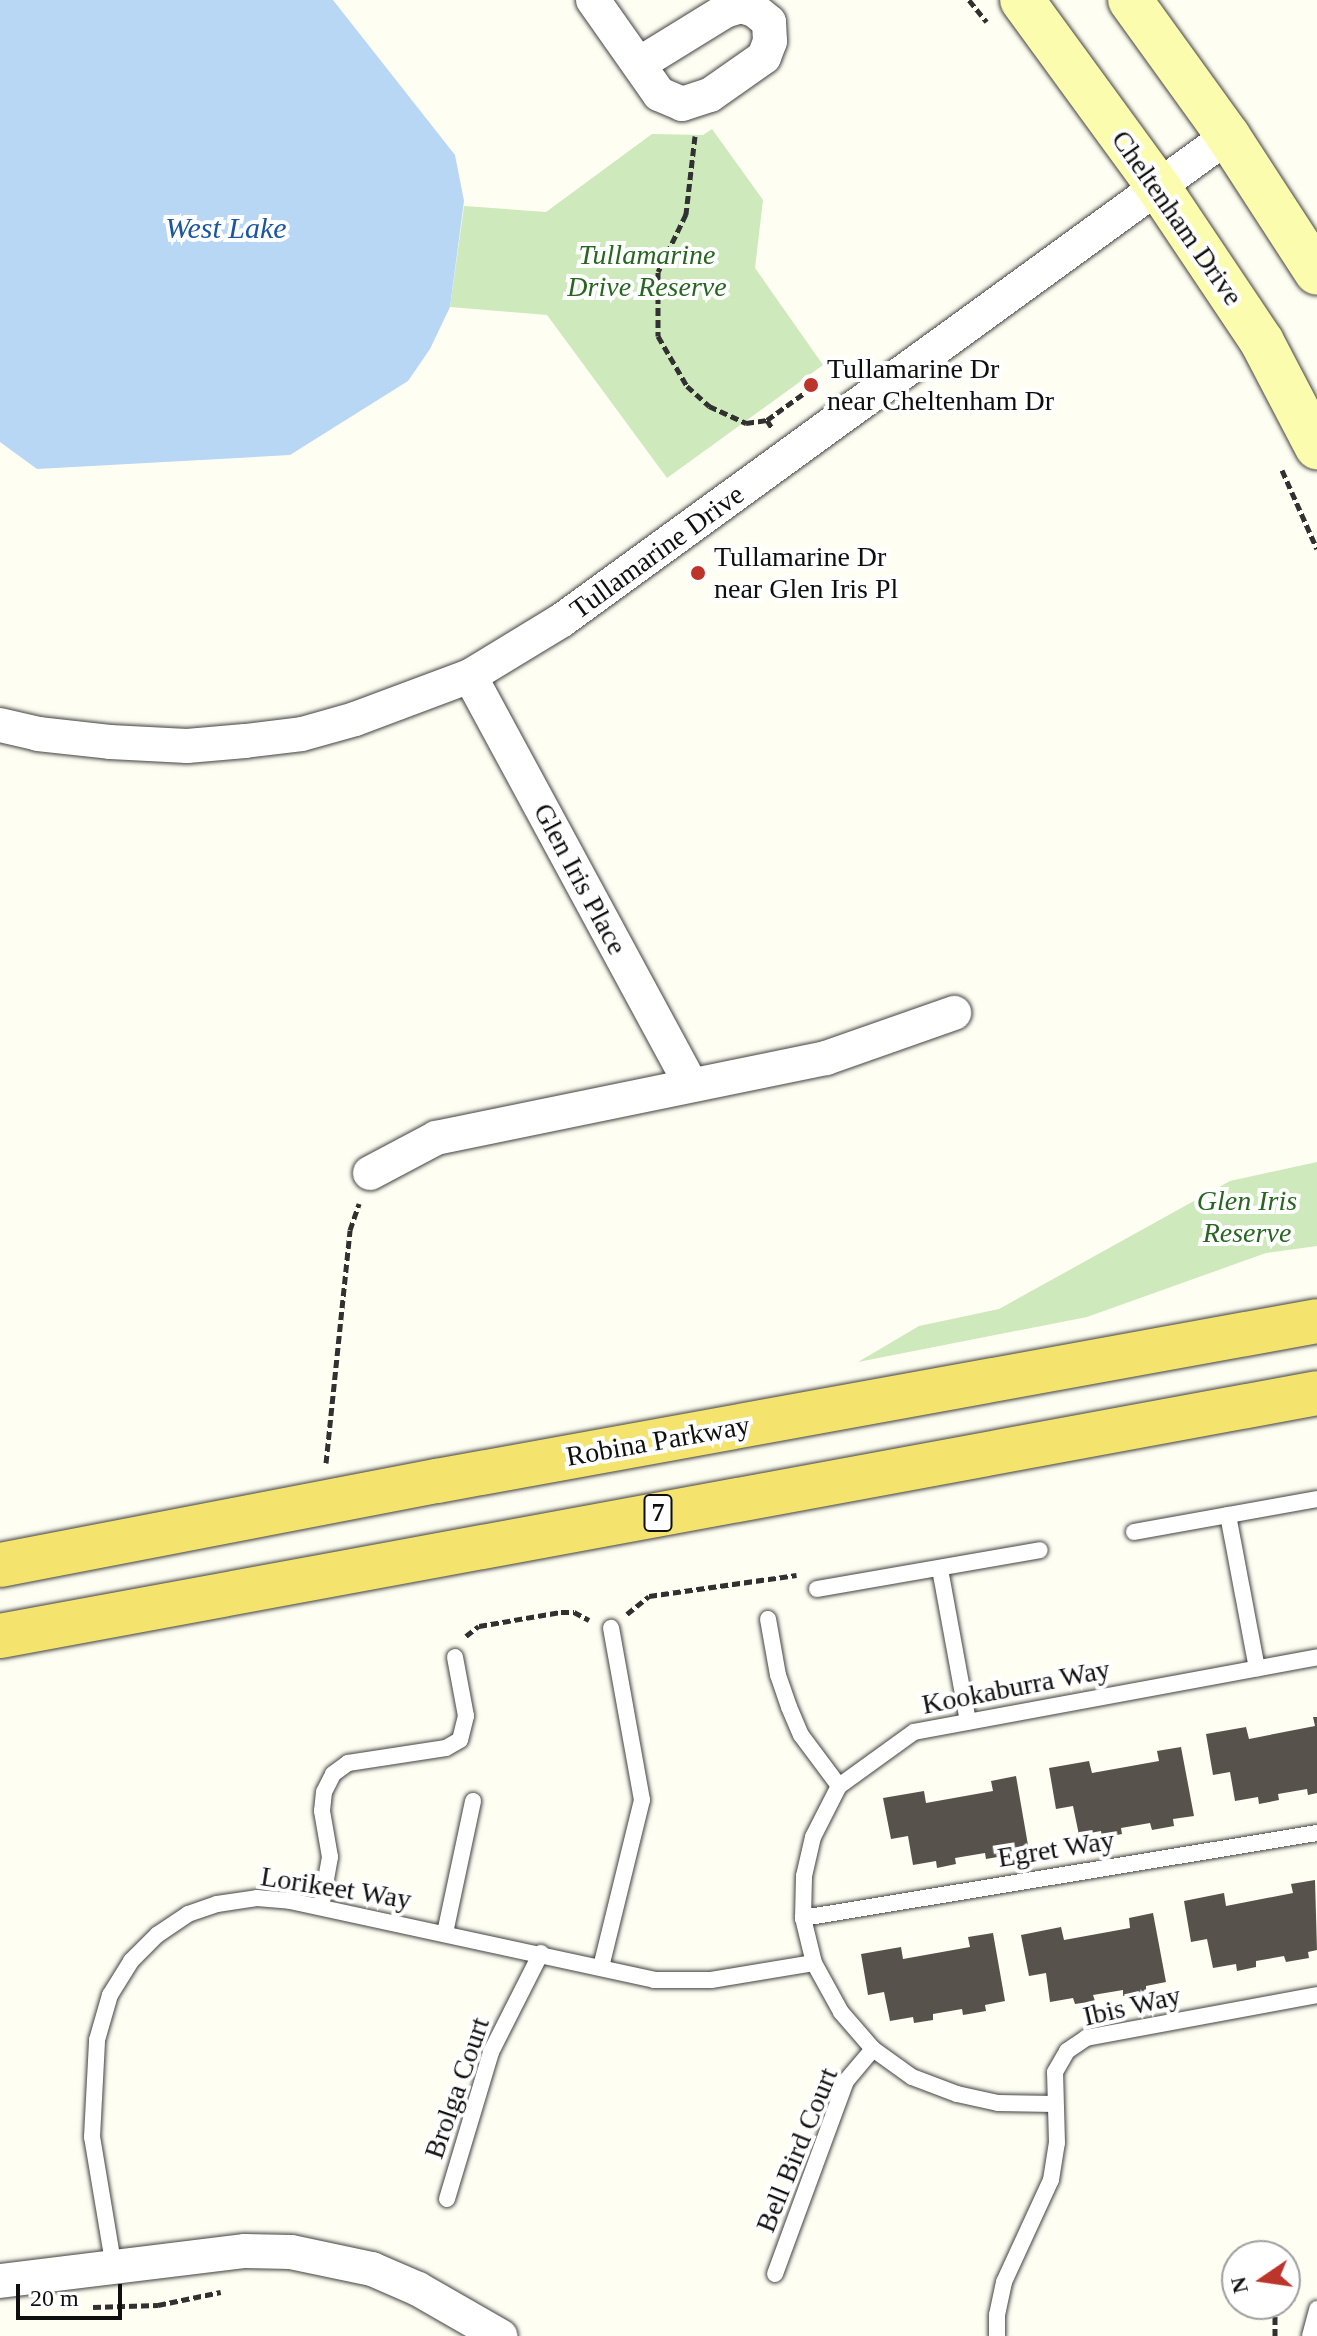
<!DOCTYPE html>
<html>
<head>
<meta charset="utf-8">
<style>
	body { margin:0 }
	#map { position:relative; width:1317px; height:2336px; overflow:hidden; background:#fffef2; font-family:Georgia,serif }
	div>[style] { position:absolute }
	.green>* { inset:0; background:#cee9bc }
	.water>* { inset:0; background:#b8d7f5 }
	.building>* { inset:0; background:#58524c }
	.path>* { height:5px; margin-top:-2.5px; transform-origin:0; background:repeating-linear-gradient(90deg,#313131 0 8px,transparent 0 12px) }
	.roads { filter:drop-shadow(0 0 2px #424242) drop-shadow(0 0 2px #424242) }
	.lane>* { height:16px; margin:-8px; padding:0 8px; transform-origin:8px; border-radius:8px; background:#fff }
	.street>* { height:34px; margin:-17px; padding:0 17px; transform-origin:17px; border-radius:17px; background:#fff }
	.secondary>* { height:44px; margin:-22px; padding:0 22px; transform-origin:22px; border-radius:22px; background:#fcfcaf }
	.primary>* { height:44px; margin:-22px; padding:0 22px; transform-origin:22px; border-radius:22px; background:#f4e36c }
	.dots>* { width:22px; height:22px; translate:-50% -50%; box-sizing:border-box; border:4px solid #fff; border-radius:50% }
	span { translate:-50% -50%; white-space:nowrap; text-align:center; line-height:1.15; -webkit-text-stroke:8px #fff; paint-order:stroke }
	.shield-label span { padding:2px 6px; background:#fff; border:2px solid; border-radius:6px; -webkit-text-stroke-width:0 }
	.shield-label { font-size:26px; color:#0f0f0f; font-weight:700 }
	.street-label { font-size:28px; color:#0f0f0f }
	.park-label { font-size:28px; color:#276620; font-style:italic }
	.poi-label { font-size:28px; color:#0f0f0f }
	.left { translate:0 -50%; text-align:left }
	.water-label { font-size:30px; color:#1b569e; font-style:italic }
	.north { position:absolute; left:1221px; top:2240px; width:80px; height:80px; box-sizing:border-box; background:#fff; border:2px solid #9f9f9f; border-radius:50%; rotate:257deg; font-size:22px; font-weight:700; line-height:32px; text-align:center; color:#0f0f0f }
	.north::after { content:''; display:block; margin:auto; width:28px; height:36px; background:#bc342a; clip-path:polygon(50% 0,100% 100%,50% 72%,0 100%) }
	.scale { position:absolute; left:16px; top:2284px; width:106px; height:36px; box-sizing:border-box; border:4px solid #0f0f0f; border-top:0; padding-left:10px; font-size:24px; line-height:28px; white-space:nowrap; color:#0f0f0f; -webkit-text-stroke:6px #fff; paint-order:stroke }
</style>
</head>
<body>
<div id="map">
	<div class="green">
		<i style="clip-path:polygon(712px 129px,763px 200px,755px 268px,823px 365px,667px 478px,547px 315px,450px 307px,464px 206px,546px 212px,652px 134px,703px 135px)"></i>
		<i style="clip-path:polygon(1317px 1162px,1317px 1246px,1266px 1253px,1087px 1317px,858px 1362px,919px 1326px,999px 1309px,1230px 1181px)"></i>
	</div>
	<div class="water">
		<i style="clip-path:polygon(0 0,333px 0,455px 155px,464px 201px,450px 307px,430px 349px,408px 381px,290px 455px,37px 469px,0 442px)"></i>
	</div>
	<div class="building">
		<i style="clip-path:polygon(1313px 1717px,1317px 1717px,1317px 1793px,1308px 1795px,1307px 1789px,1278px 1794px,1279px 1800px,1259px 1804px,1258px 1797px,1235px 1801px,1230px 1772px,1213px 1775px,1206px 1734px,1246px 1727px,1249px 1739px,1315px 1726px)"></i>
		<i style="clip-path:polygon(1181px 1747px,1194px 1816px,1173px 1819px,1174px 1826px,1152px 1830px,1150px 1823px,1121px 1828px,1122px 1834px,1102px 1838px,1101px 1831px,1079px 1835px,1073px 1806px,1056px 1809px,1049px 1768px,1089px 1761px,1092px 1773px,1159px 1761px,1157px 1751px)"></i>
		<i style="clip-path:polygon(1016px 1776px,1028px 1845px,1008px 1849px,1009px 1855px,986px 1859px,985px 1853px,955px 1858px,956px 1864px,937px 1868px,936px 1861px,913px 1865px,908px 1836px,891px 1839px,883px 1798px,924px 1791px,926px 1803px,993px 1791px,991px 1781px)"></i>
		<i style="clip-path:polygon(1315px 1880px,1317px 1950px,1308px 1952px,1309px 1958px,1286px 1962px,1284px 1956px,1256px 1961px,1256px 1967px,1237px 1971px,1236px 1964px,1213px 1968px,1207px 1939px,1191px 1942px,1184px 1901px,1224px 1893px,1226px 1906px,1293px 1893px,1291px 1884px)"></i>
		<i style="clip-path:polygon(1153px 1913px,1166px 1982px,1146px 1986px,1146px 1992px,1123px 1996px,1123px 1990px,1093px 1995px,1095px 2001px,1075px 2004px,1073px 1998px,1050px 2002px,1046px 1973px,1029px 1976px,1021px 1935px,1061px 1927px,1064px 1940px,1130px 1928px,1129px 1918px)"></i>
		<i style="clip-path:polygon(993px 1933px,1005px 2001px,985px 2005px,986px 2011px,963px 2015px,962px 2009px,933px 2014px,933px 2020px,914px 2023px,913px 2017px,890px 2021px,884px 1992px,868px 1995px,861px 1954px,901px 1947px,903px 1959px,970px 1947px,968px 1937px)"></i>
	</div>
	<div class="path">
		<i style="left:969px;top:0;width:28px;rotate:51deg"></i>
		<i style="left:695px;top:136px;width:79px;rotate:96.6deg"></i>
		<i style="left:686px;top:214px;width:64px;rotate:115.8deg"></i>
		<i style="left:658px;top:272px;width:64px;rotate:90deg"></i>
		<i style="left:658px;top:336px;width:58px;rotate:59.9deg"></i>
		<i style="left:687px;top:386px;width:30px;rotate:42deg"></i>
		<i style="left:709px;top:406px;width:41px;rotate:24.7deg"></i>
		<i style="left:746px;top:423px;width:21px;rotate:-8deg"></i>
		<i style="left:767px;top:420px;width:9px;rotate:58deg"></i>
		<i style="left:767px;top:420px;width:49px;rotate:-35.9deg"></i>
		<i style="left:1282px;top:470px;width:86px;rotate:66.1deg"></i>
		<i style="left:326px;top:1463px;width:234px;rotate:-84.1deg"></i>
		<i style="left:350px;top:1230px;width:28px;rotate:-71deg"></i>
		<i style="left:627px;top:1614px;width:28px;rotate:-39deg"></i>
		<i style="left:649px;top:1596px;width:149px;rotate:-8.1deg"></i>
		<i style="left:466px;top:1636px;width:16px;rotate:-38deg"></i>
		<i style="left:479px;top:1626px;width:83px;rotate:-9.7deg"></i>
		<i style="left:561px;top:1612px;width:13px"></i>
		<i style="left:574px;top:1612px;width:17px;rotate:28deg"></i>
		<i style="left:93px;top:2307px;width:65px;rotate:-1.8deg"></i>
		<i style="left:158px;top:2305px;width:64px;rotate:-11.7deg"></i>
		<i style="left:1275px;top:2336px;width:23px;rotate:-90deg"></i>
		<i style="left:1275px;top:2313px;width:24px;rotate:-36deg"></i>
	</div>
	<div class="roads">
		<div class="lane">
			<i style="left:1228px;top:1515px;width:156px;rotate:79.3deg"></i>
			<i style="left:1134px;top:1532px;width:186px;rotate:-10.2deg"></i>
			<i style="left:940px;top:1569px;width:155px;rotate:79.6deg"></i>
			<i style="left:817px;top:1589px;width:226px;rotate:-9.9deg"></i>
			<i style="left:768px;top:1619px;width:57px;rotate:79.9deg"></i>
			<i style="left:778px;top:1675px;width:34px;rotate:71deg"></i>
			<i style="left:789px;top:1707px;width:30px;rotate:67deg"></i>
			<i style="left:801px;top:1735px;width:64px;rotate:53.3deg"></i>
			<i style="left:321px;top:1907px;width:51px;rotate:-79.8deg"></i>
			<i style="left:330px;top:1857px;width:47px;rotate:-99.9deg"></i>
			<i style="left:322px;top:1811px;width:19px;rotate:-84deg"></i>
			<i style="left:324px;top:1792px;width:20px;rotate:-63deg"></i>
			<i style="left:333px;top:1774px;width:19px;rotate:-36deg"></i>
			<i style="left:348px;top:1763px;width:99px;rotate:-8.7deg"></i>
			<i style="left:446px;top:1748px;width:16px;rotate:-30deg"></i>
			<i style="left:460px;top:1740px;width:25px;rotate:-76deg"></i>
			<i style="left:466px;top:1716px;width:60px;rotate:-100.6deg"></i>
			<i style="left:803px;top:1918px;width:521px;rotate:-9.39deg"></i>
			<i style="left:445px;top:1933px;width:135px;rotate:-78deg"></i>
			<i style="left:601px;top:1967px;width:172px;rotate:-76.2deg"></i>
			<i style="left:642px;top:1800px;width:175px;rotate:-100.2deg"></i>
			<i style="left:1054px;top:2104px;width:56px;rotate:-179deg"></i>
			<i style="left:998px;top:2103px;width:42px;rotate:-167.6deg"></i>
			<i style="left:957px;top:2094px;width:48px;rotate:-159.3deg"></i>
			<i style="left:912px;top:2077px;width:48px;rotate:-144.3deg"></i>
			<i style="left:873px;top:2049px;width:49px;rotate:-130.9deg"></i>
			<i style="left:841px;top:2012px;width:56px;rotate:-118.9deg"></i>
			<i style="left:814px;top:1963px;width:46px;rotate:-103.7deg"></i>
			<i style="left:803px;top:1918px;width:42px;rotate:-88.6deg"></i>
			<i style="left:804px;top:1876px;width:40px;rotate:-77deg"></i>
			<i style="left:813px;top:1837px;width:57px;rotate:-63deg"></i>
			<i style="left:839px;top:1786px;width:92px;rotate:-35.8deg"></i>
			<i style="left:914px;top:1732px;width:410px;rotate:-10.5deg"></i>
			<i style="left:447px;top:2199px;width:153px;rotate:-73.3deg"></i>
			<i style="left:491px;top:2052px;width:111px;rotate:-63.2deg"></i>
			<i style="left:114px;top:2268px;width:133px;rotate:-99.5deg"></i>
			<i style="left:92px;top:2137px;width:97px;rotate:-87deg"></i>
			<i style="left:97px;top:2040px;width:47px;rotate:-73.9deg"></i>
			<i style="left:110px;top:1995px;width:40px;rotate:-58deg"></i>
			<i style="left:131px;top:1961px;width:37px;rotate:-45deg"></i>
			<i style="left:157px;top:1935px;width:37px;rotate:-34deg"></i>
			<i style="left:188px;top:1914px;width:31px;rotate:-19deg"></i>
			<i style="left:217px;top:1904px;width:40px;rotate:-8.5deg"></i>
			<i style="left:257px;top:1898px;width:33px;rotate:5deg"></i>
			<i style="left:290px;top:1901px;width:372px;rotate:12.2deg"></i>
			<i style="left:654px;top:1980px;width:57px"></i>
			<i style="left:711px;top:1980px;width:104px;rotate:-9.4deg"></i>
			<i style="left:775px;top:2274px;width:206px;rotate:-69.8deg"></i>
			<i style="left:846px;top:2081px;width:42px;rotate:-49.8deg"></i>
			<i style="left:997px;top:2336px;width:21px;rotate:-90deg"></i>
			<i style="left:997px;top:2315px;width:34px;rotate:-78deg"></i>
			<i style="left:1004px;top:2282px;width:112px;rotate:-65.3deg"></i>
			<i style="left:1051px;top:2180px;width:37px;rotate:-81deg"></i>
			<i style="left:1057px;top:2143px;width:71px;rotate:-91.6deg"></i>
			<i style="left:1055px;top:2072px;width:24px;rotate:-60deg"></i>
			<i style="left:1067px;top:2051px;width:23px;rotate:-34deg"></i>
			<i style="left:1086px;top:2038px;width:235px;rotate:-10.5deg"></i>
			<i style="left:1310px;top:2336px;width:28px;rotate:-75deg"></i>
		</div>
		<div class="street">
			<i style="left:593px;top:0;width:115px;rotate:54.9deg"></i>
			<i style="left:659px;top:94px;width:25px;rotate:23deg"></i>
			<i style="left:682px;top:104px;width:29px;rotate:-18deg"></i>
			<i style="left:710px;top:95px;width:66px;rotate:-35.1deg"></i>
			<i style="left:764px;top:57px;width:17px;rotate:-69deg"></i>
			<i style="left:770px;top:41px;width:19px;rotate:-93deg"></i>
			<i style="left:769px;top:22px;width:19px;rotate:-141deg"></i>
			<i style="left:754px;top:10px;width:14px;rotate:-163deg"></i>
			<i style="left:741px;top:6px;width:17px;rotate:163deg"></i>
			<i style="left:725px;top:11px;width:101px;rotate:148.4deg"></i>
			<i style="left:470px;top:676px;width:463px;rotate:61.6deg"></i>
			<i style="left:0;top:725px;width:39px;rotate:13deg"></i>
			<i style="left:38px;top:734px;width:72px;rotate:6.3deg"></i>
			<i style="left:110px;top:742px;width:77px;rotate:3deg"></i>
			<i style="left:187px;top:746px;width:58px;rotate:-4.9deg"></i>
			<i style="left:245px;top:741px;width:57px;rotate:-7deg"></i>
			<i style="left:302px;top:734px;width:55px;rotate:-15.8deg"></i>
			<i style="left:355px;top:719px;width:123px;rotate:-20.5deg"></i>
			<i style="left:470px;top:676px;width:108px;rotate:-31.3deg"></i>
			<i style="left:562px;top:620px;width:823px;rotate:-36.01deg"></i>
			<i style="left:370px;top:1173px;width:75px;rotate:-27.9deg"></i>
			<i style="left:436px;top:1138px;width:398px;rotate:-11.6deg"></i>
			<i style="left:826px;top:1058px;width:136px;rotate:-19.4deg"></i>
			<i style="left:0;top:2281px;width:247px;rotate:-7deg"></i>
			<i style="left:245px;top:2251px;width:46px;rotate:1.2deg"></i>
			<i style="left:291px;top:2252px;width:83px;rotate:11.9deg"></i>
			<i style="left:372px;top:2269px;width:50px;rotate:23.5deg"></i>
			<i style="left:418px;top:2289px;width:95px;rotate:29.8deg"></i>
		</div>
		<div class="secondary">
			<i style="left:1022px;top:0;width:233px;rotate:53.9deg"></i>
			<i style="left:1159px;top:188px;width:185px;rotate:56.2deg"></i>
			<i style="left:1262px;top:342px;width:119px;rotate:62.4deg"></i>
			<i style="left:1130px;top:0;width:168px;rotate:54.2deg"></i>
			<i style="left:1228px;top:136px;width:163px;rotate:57deg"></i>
		</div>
		<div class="primary">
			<i style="left:0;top:1565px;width:445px;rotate:-10.9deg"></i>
			<i style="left:437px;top:1481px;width:894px;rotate:-10.3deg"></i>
			<i style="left:0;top:1636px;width:1339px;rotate:-10.45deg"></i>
		</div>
	</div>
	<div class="dots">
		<i style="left:811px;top:385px;background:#bc342a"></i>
		<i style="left:698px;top:573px;background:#bc342a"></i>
	</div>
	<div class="shield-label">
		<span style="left:658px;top:1513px">7</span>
	</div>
	<div class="street-label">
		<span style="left:1177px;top:218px;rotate:55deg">Cheltenham Drive</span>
		<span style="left:657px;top:552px;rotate:-36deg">Tullamarine Drive</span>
		<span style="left:580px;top:879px;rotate:62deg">Glen Iris Place</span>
		<span style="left:658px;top:1441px;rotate:-10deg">Robina Parkway</span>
		<span style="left:1016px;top:1687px;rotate:-11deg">Kookaburra Way</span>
		<span style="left:1056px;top:1849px;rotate:-9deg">Egret Way</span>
		<span style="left:336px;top:1888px;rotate:9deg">Lorikeet Way</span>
		<span style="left:1132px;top:2006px;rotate:-13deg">Ibis Way</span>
		<span style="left:457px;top:2088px;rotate:-71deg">Brolga Court</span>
		<span style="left:797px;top:2150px;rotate:-68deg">Bell Bird Court</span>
	</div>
	<div class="park-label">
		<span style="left:647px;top:271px">Tullamarine<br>Drive Reserve</span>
		<span style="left:1247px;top:1217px">Glen Iris<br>Reserve</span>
	</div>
	<div class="poi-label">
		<span class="left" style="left:827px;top:385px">Tullamarine Dr<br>near Cheltenham Dr</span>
		<span class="left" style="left:714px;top:573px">Tullamarine Dr<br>near Glen Iris Pl</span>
	</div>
	<div class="water-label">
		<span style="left:226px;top:228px">West Lake</span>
	</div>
	<div class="north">N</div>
	<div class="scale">20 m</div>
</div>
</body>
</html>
